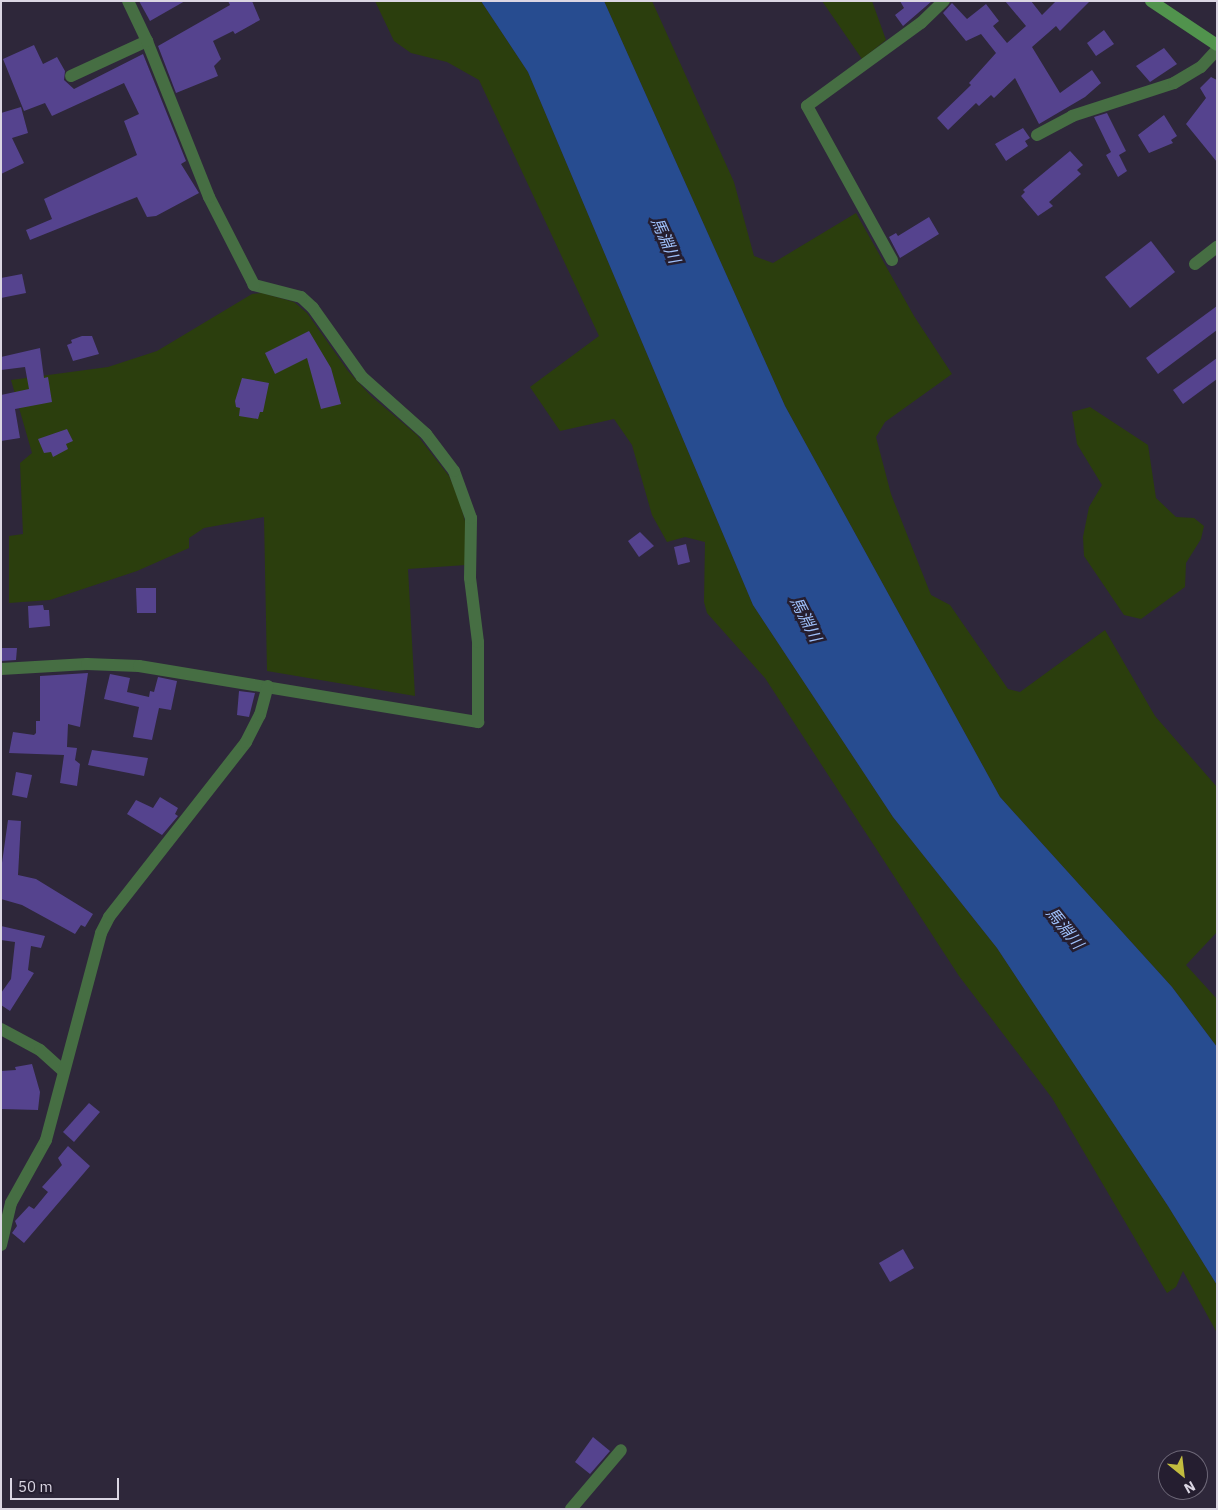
<!DOCTYPE html>
<html>
<head>
<meta charset="utf-8">
<style>
	body { margin:0 }
	#map { position:relative; width:1218px; height:1510px; overflow:hidden; background:#2e273a; font-family:"IBM Plex Sans","Noto Sans JP",sans-serif }
	div>[style] { position:absolute }
	.green>* { inset:0; background:#2b3e0d }
	.water>* { inset:0; background:#274c90 }
	.building>* { inset:0; background:#55438e }
	.street>* { height:12px; margin:-6px; padding:0 6px; transform-origin:6px; border-radius:6px; background:#466e43 }
	.secondary>* { height:12px; margin:-6px; padding:0 6px; transform-origin:6px; border-radius:6px; background:#51934d }
	span { translate:-50% -50%; white-space:nowrap; text-align:center; line-height:1.15; -webkit-text-stroke:5px #251e30; paint-order:stroke }
	.water-label { font-size:16px; color:#9fc0fa; font-style:italic }
	.frame { position:absolute; inset:0; border:2px solid #dbd6e3; pointer-events:none }
	.north { position:absolute; left:1158px; top:1450px; width:50px; height:50px; box-sizing:border-box; background:#251e30; border:1px solid #6e6878; border-radius:50%; rotate:151deg; font-size:14px; font-weight:700; line-height:20px; text-align:center; color:#dbd6e3 }
	.north::after { content:''; display:block; margin:auto; width:18px; height:22px; background:#c3bd3f; clip-path:polygon(50% 0,100% 100%,50% 72%,0 100%) }
	.scale { position:absolute; left:10px; top:1478px; width:109px; height:22px; box-sizing:border-box; border:2px solid #dbd6e3; border-top:0; padding-left:6px; font-size:15px; line-height:18px; white-space:nowrap; color:#dbd6e3; -webkit-text-stroke:4px #251e30; paint-order:stroke }
</style>
</head>
<body>
<div id="map">
	<div class="green">
		<i style="clip-path:polygon(375px 1px,481px 1px,528px 72px,753px 605px,893px 817px,997px 948px,1168px 1206px,1217px 1285px,1217px 1333px,1183px 1271px,1176px 1287px,1167px 1293px,1052px 1098px,959px 976px,765px 678px,707px 613px,704px 602px,705px 542px,685px 537px,667px 542px,652px 515px,632px 445px,614px 419px,560px 431px,530px 387px,599px 336px,479px 80px,447px 62px,411px 53px,394px 41px)"></i>
		<i style="clip-path:polygon(604px 1px,652px 1px,734px 182px,754px 256px,773px 263px,856px 213px,914px 316px,952px 374px,885px 422px,876px 437px,891px 494px,931px 595px,950px 605px,1008px 689px,1020px 692px,1105px 630px,1155px 716px,1217px 787px,1217px 932px,1186px 965px,1217px 999px,1217px 1047px,1172px 987px,1000px 797px,785px 406px)"></i>
		<i style="clip-path:polygon(822px 1px,872px 1px,886px 40px,862px 59px)"></i>
		<i style="clip-path:polygon(262px 293px,294px 302px,307px 313px,348px 371px,371px 396px,417px 435px,449px 476px,459px 499px,465px 521px,466px 565px,408px 569px,415px 696px,267px 671px,264px 517px,204px 528px,189px 538px,189px 548px,137px 571px,50px 600px,9px 603px,9px 536px,23px 534px,20px 463px,32px 453px,11px 380px,108px 367px,157px 351px,252px 294px)"></i>
		<i style="clip-path:polygon(1090px 407px,1148px 445px,1156px 498px,1176px 517px,1194px 518px,1204px 526px,1201px 539px,1186px 563px,1185px 587px,1141px 619px,1124px 615px,1084px 556px,1083px 537px,1089px 507px,1102px 485px,1077px 444px,1072px 412px)"></i>
	</div>
	<div class="water">
		<i style="clip-path:polygon(481px 1px,604px 1px,785px 406px,1000px 797px,1172px 987px,1217px 1047px,1217px 1285px,1168px 1206px,997px 948px,893px 817px,753px 605px,528px 72px)"></i>
	</div>
	<div class="building">
		<i style="clip-path:polygon(139px 1px,185px 1px,150px 21px)"></i>
		<i style="clip-path:polygon(228px 1px,252px 1px,260px 20px,235px 34px,233px 31px,213px 41px,221px 59px,214px 66px,218px 76px,176px 93px,158px 46px,230px 5px)"></i>
		<i style="clip-path:polygon(900px 1px,932px 1px,903px 26px,895px 15px,904px 8px)"></i>
		<i style="clip-path:polygon(1005px 1px,1031px 1px,1042px 15px,1056px 1px,1090px 1px,1060px 31px,1056px 26px,1032px 47px,1060px 93px,1092px 70px,1101px 83px,1085px 97px,1039px 124px,1015px 78px,994px 98px,991px 95px,979px 106px,976px 103px,948px 130px,937px 118px,971px 85px,969px 83px,996px 53px,981px 34px,966px 41px,943px 13px,952px 3px,967px 19px,986px 4px,999px 21px,993px 26px,1007px 43px,1026px 26px)"></i>
		<i style="clip-path:polygon(1104px 30px,1114px 44px,1096px 56px,1087px 43px)"></i>
		<i style="clip-path:polygon(34px 45px,43px 64px,57px 57px,65px 71px,64px 80px,74px 89px,143px 54px,186px 161px,181px 164px,199px 193px,156px 216px,147px 217px,137px 197px,30px 240px,26px 230px,52px 219px,44px 199px,137px 155px,124px 121px,139px 114px,124px 83px,52px 116px,45px 103px,24px 111px,3px 59px)"></i>
		<i style="clip-path:polygon(1164px 48px,1177px 64px,1150px 82px,1136px 66px)"></i>
		<i style="clip-path:polygon(1211px 77px,1217px 80px,1217px 162px,1186px 124px,1206px 98px,1200px 88px)"></i>
		<i style="clip-path:polygon(21px 107px,28px 133px,12px 138px,24px 163px,1px 174px,1px 113px)"></i>
		<i style="clip-path:polygon(1107px 113px,1126px 151px,1119px 155px,1127px 171px,1118px 177px,1106px 155px,1111px 152px,1094px 117px)"></i>
		<i style="clip-path:polygon(1164px 115px,1177px 136px,1171px 140px,1173px 143px,1149px 153px,1138px 135px)"></i>
		<i style="clip-path:polygon(1023px 128px,1030px 138px,1025px 141px,1028px 146px,1006px 161px,995px 144px)"></i>
		<i style="clip-path:polygon(1070px 151px,1083px 165px,1077px 170px,1081px 174px,1049px 202px,1053px 206px,1038px 216px,1021px 196px,1025px 192px,1023px 190px)"></i>
		<i style="clip-path:polygon(929px 217px,939px 234px,900px 258px,889px 237px,896px 233px,898px 236px)"></i>
		<i style="clip-path:polygon(1151px 241px,1175px 272px,1130px 308px,1105px 277px)"></i>
		<i style="clip-path:polygon(22px 274px,26px 293px,1px 298px,1px 278px)"></i>
		<i style="clip-path:polygon(1217px 306px,1217px 330px,1158px 374px,1146px 358px)"></i>
		<i style="clip-path:polygon(309px 331px,331px 368px,341px 404px,321px 409px,307px 358px,275px 374px,265px 353px)"></i>
		<i style="clip-path:polygon(82px 336px,92px 336px,99px 354px,73px 361px,67px 345px,72px 343px,71px 340px)"></i>
		<i style="clip-path:polygon(40px 348px,44px 378px,48px 377px,52px 402px,15px 409px,20px 438px,1px 441px,1px 395px,29px 389px,25px 367px,1px 370px,1px 357px)"></i>
		<i style="clip-path:polygon(1217px 358px,1217px 379px,1183px 404px,1173px 390px)"></i>
		<i style="clip-path:polygon(242px 378px,269px 383px,263px 412px,260px 412px,258px 419px,239px 416px,240px 408px,236px 407px,235px 401px)"></i>
		<i style="clip-path:polygon(67px 429px,73px 441px,66px 444px,68px 449px,53px 457px,51px 452px,44px 453px,38px 439px)"></i>
		<i style="clip-path:polygon(640px 532px,654px 546px,639px 557px,628px 541px)"></i>
		<i style="clip-path:polygon(686px 544px,690px 562px,678px 565px,674px 547px)"></i>
		<i style="clip-path:polygon(136px 588px,156px 588px,156px 613px,137px 613px)"></i>
		<i style="clip-path:polygon(43px 605px,44px 610px,49px 610px,50px 626px,29px 628px,28px 606px)"></i>
		<i style="clip-path:polygon(1px 648px,17px 648px,16px 660px,1px 661px)"></i>
		<i style="clip-path:polygon(88px 673px,80px 727px,68px 724px,67px 747px,77px 748px,75px 760px,80px 764px,77px 786px,60px 783px,64px 755px,9px 753px,13px 732px,34px 735px,36px 733px,36px 721px,40px 721px,40px 676px)"></i>
		<i style="clip-path:polygon(110px 674px,130px 678px,127px 692px,149px 697px,150px 691px,154px 692px,158px 677px,177px 681px,171px 710px,159px 708px,152px 740px,133px 737px,139px 707px,104px 699px)"></i>
		<i style="clip-path:polygon(239px 691px,255px 693px,249px 717px,237px 715px)"></i>
		<i style="clip-path:polygon(92px 750px,148px 758px,144px 776px,88px 765px)"></i>
		<i style="clip-path:polygon(16px 772px,32px 775px,27px 798px,12px 795px)"></i>
		<i style="clip-path:polygon(160px 797px,178px 808px,175px 814px,178px 816px,162px 835px,127px 814px,136px 800px,153px 808px)"></i>
		<i style="clip-path:polygon(8px 820px,21px 821px,18px 875px,36px 879px,93px 914px,85px 927px,81px 925px,75px 934px,22px 905px,1px 899px,1px 870px)"></i>
		<i style="clip-path:polygon(1px 926px,45px 936px,41px 948px,31px 946px,28px 970px,34px 973px,10px 1011px,1px 1005px,1px 993px,11px 979px,15px 942px,1px 940px)"></i>
		<i style="clip-path:polygon(32px 1064px,40px 1092px,38px 1110px,1px 1109px,1px 1071px,16px 1070px,15px 1067px)"></i>
		<i style="clip-path:polygon(89px 1103px,100px 1112px,74px 1142px,63px 1132px)"></i>
		<i style="clip-path:polygon(68px 1146px,90px 1166px,24px 1243px,12px 1233px,17px 1226px,15px 1221px,29px 1206px,34px 1209px,48px 1192px,42px 1187px,62px 1165px,58px 1158px)"></i>
		<i style="clip-path:polygon(903px 1249px,914px 1268px,890px 1282px,879px 1263px)"></i>
		<i style="clip-path:polygon(593px 1437px,610px 1451px,590px 1474px,575px 1462px)"></i>
	</div>
	<div class="street">
		<i style="left:71px;top:76px;width:84px;rotate:-24.7deg"></i>
		<i style="left:1037px;top:135px;width:40px;rotate:-28deg"></i>
		<i style="left:1072px;top:116px;width:107px;rotate:-17.9deg"></i>
		<i style="left:1174px;top:83px;width:31px;rotate:-31deg"></i>
		<i style="left:1201px;top:67px;width:23px;rotate:-47deg"></i>
		<i style="left:892px;top:260px;width:176px;rotate:-118.9deg"></i>
		<i style="left:807px;top:106px;width:141px;rotate:-36.1deg"></i>
		<i style="left:921px;top:23px;width:32px;rotate:-44deg"></i>
		<i style="left:1195px;top:264px;width:28px;rotate:-38deg"></i>
		<i style="left:1px;top:669px;width:86px;rotate:-3.3deg"></i>
		<i style="left:87px;top:664px;width:52px;rotate:2.2deg"></i>
		<i style="left:139px;top:666px;width:344px;rotate:9.4deg"></i>
		<i style="left:478px;top:722px;width:80px;rotate:-90deg"></i>
		<i style="left:478px;top:642px;width:64px;rotate:-97.1deg"></i>
		<i style="left:470px;top:578px;width:60px;rotate:-89deg"></i>
		<i style="left:471px;top:518px;width:50px;rotate:-109.9deg"></i>
		<i style="left:454px;top:471px;width:46px;rotate:-127.1deg"></i>
		<i style="left:426px;top:434px;width:86px;rotate:-138.3deg"></i>
		<i style="left:362px;top:377px;width:85px;rotate:-125.4deg"></i>
		<i style="left:313px;top:308px;width:16px;rotate:-137deg"></i>
		<i style="left:301px;top:297px;width:49px;rotate:-165.7deg"></i>
		<i style="left:254px;top:285px;width:99px;rotate:-117.1deg"></i>
		<i style="left:209px;top:197px;width:168px;rotate:-111.7deg"></i>
		<i style="left:147px;top:41px;width:44px;rotate:-115.4deg"></i>
		<i style="left:1px;top:1029px;width:44px;rotate:28.3deg"></i>
		<i style="left:40px;top:1050px;width:31px;rotate:42deg"></i>
		<i style="left:1px;top:1245px;width:43px;rotate:-76.6deg"></i>
		<i style="left:11px;top:1203px;width:72px;rotate:-60.9deg"></i>
		<i style="left:46px;top:1140px;width:214px;rotate:-75.1deg"></i>
		<i style="left:101px;top:933px;width:18px;rotate:-63deg"></i>
		<i style="left:109px;top:917px;width:222px;rotate:-51.9deg"></i>
		<i style="left:246px;top:742px;width:30px;rotate:-63deg"></i>
		<i style="left:260px;top:715px;width:30px;rotate:-75deg"></i>
		<i style="left:571px;top:1509px;width:77px;rotate:-49.7deg"></i>
	</div>
	<div class="secondary">
		<i style="left:1151px;top:1px;width:79px;rotate:33.7deg"></i>
	</div>
	<div class="water-label">
		<span style="left:666px;top:240px;rotate:66deg">馬淵川</span>
		<span style="left:806px;top:619px;rotate:63deg">馬淵川</span>
		<span style="left:1065px;top:928px;rotate:51deg">馬淵川</span>
	</div>
	<div class="frame"></div>
	<div class="north">N</div>
	<div class="scale">50 m</div>
</div>
</body>
</html>
